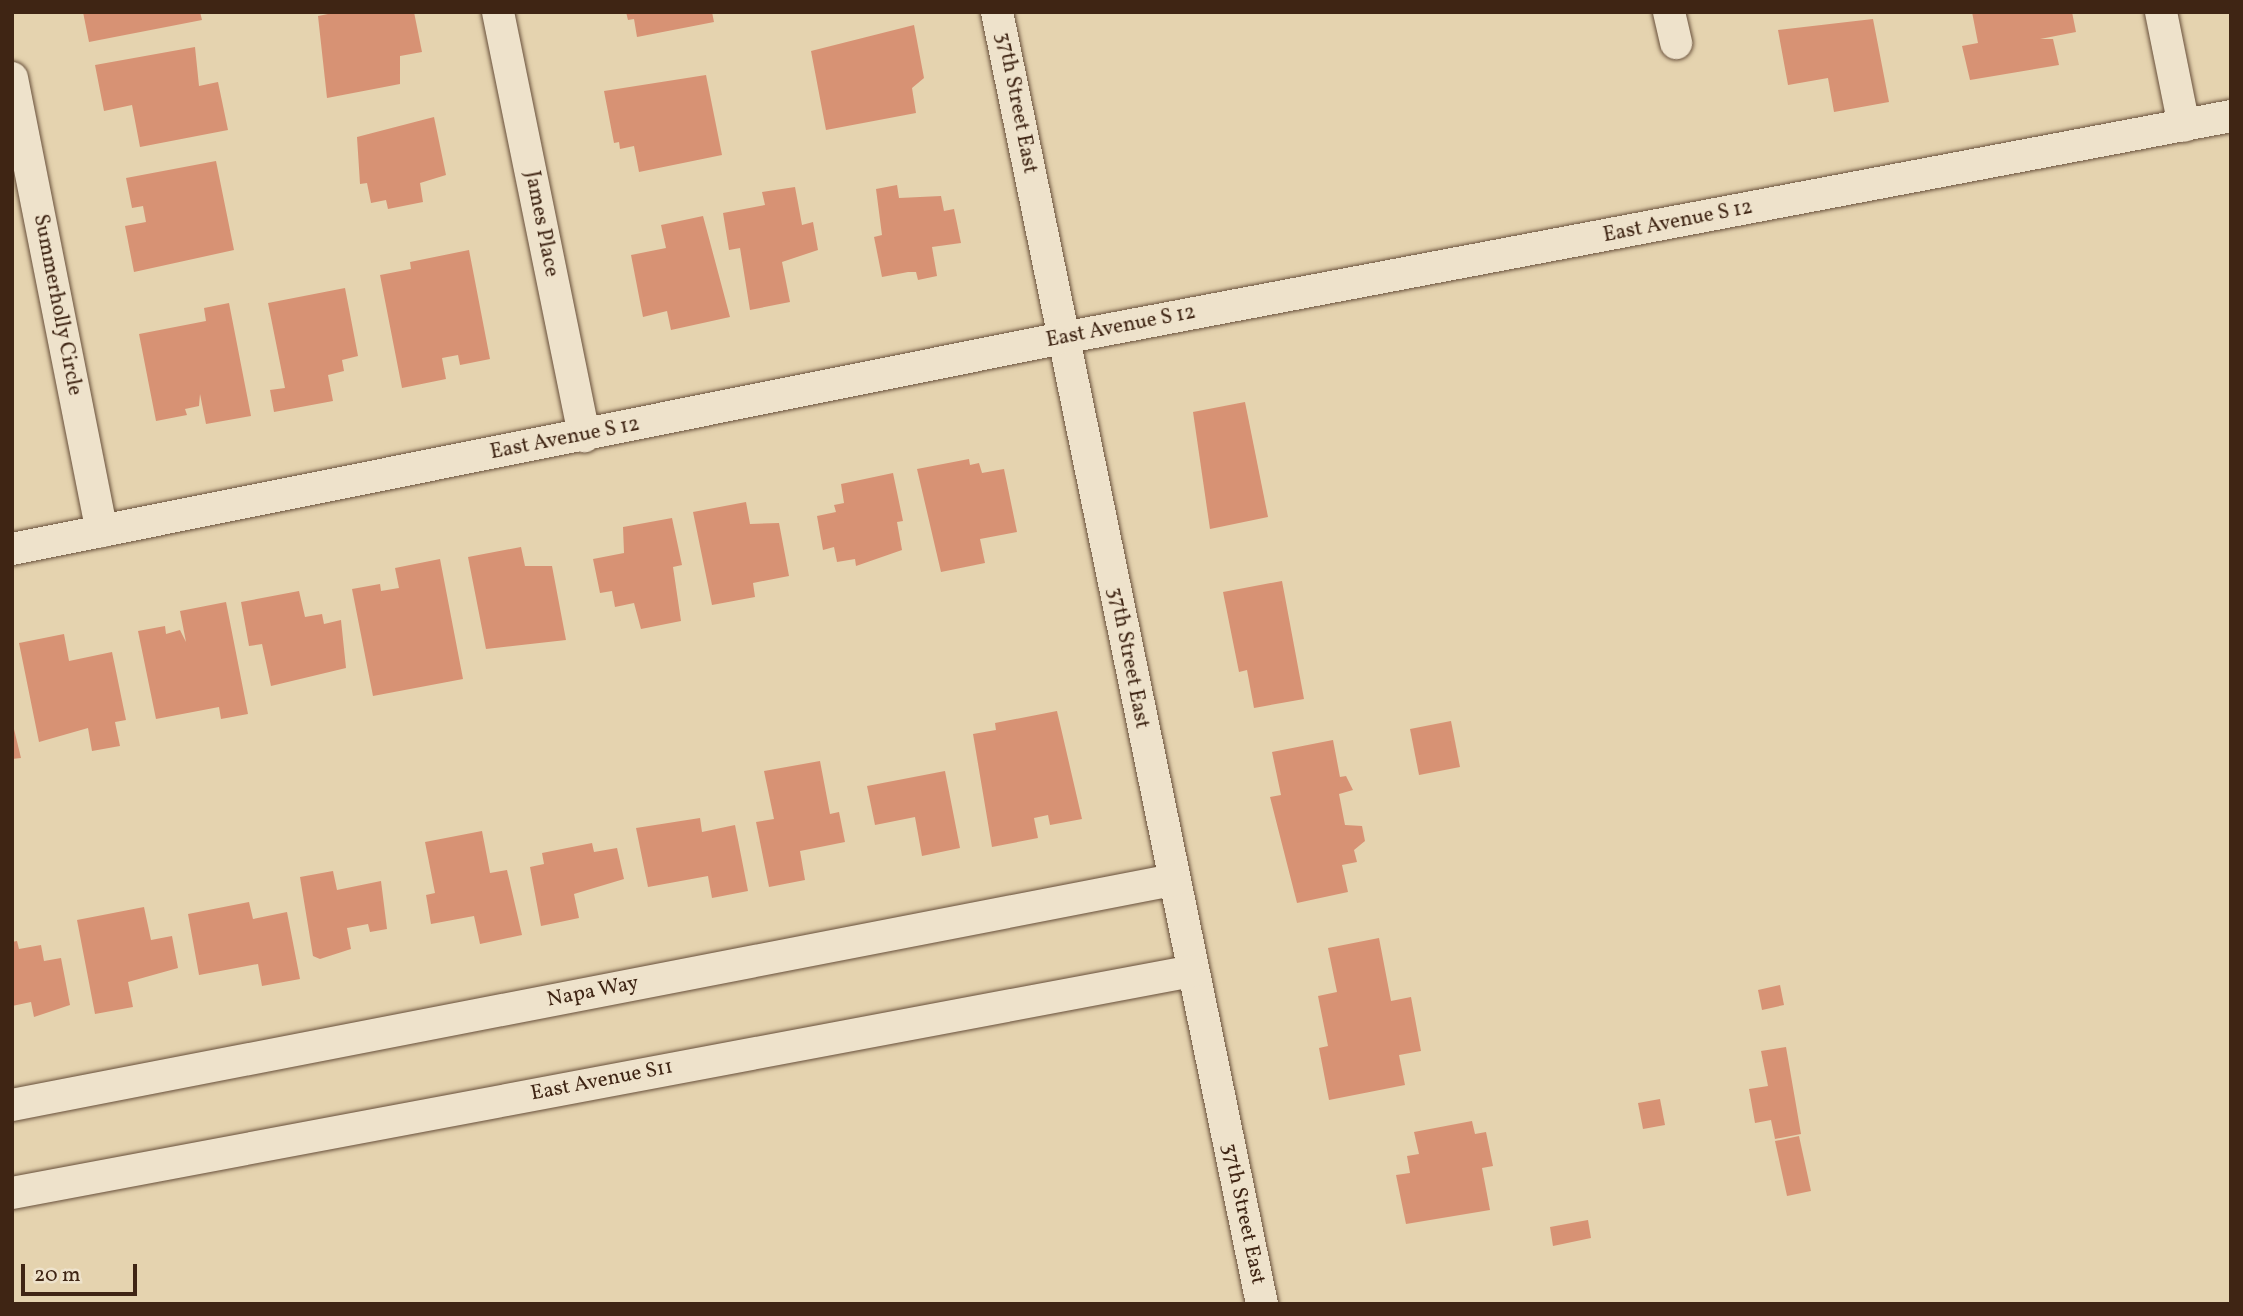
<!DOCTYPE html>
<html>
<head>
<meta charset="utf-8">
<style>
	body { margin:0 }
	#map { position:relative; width:2243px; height:1316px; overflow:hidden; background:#e5d3af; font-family:Vollkorn,serif }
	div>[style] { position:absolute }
	.building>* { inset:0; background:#d79274 }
	.roads { filter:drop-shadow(0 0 2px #68503b) drop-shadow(0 0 2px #68503b) }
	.minor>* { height:32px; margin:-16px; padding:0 16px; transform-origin:16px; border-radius:16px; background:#eee2cb }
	span { translate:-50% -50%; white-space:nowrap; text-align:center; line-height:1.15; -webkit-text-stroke:5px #eee2cb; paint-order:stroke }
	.street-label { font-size:21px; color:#3f2514 }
	.frame { position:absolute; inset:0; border:14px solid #3f2514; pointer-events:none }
	.scale { position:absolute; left:21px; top:1264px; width:116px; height:32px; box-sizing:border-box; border:4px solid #3f2514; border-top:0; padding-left:9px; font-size:21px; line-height:24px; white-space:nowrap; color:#3f2514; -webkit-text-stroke:5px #eee2cb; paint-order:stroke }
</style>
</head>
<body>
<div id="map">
	<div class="building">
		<i style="clip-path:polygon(83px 12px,200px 12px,202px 20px,89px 42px)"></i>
		<i style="clip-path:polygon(338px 12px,414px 12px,422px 52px,400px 56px,400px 84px,327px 98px,318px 16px)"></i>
		<i style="clip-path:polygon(626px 12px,712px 12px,714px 22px,637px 37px,634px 19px,628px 20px)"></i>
		<i style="clip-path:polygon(1972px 12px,2072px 12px,2076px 32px,2040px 39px,2053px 39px,2059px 65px,1970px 80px,1962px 46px,1978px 43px)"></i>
		<i style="clip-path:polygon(1873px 19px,1889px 102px,1834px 112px,1828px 78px,1788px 85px,1778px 30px)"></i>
		<i style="clip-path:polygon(914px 25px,924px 78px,912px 88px,916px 113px,826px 130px,811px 51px)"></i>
		<i style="clip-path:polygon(195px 47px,199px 86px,218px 82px,228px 130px,140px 147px,132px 105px,104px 111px,95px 65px)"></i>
		<i style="clip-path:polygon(706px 75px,722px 155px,639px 172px,634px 146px,620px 149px,619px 142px,614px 143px,604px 91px)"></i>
		<i style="clip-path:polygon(434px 117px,446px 175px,420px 183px,423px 202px,388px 209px,386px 200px,371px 203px,367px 183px,360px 184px,357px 137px)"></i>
		<i style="clip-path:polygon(216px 161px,234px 250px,134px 272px,125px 226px,146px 222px,143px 206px,132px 208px,126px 178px)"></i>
		<i style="clip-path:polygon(897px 185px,899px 198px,941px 196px,944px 211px,954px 209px,961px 243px,932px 247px,937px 276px,918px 280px,916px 272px,908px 272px,882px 277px,874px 237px,882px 235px,876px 189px)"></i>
		<i style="clip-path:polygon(795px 187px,802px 225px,813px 222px,818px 250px,782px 262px,790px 302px,750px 310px,740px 248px,729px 250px,723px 213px,765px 205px,762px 192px)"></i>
		<i style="clip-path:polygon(703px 216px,730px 317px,671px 330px,667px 311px,643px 317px,631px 255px,666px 248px,661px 225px)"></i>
		<i style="clip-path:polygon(469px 250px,490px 359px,460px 365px,458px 355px,442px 358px,446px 379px,402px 388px,380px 275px,411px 269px,410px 262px)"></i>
		<i style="clip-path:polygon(345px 288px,358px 356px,342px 360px,344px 371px,328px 375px,333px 401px,274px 412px,270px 390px,285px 388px,268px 303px)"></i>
		<i style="clip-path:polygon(229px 303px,251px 416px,206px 424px,200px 394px,199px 406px,185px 409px,187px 415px,156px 421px,139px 334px,206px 321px,204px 308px)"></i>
		<i style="clip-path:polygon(1245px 402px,1268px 517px,1210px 529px,1193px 412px)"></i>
		<i style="clip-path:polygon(969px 459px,970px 465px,979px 463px,982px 473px,1004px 469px,1017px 532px,980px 539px,985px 563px,941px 572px,917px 469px)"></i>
		<i style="clip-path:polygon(893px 473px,903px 521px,897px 522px,902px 550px,856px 566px,855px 559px,837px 562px,834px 547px,823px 550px,817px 516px,836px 512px,834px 505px,844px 503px,841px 484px)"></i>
		<i style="clip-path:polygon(746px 502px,750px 524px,779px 523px,789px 576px,753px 583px,755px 597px,712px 605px,693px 512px)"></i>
		<i style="clip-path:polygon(672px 518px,682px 565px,673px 567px,681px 621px,641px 629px,634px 603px,615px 607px,612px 591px,600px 593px,593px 559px,624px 553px,623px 527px)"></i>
		<i style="clip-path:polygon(521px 547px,525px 566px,552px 566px,566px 640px,486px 649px,468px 557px)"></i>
		<i style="clip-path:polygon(440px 559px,463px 679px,373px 696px,352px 589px,380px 584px,381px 591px,399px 588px,395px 568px)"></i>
		<i style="clip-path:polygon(1282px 581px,1304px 699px,1254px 708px,1247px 670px,1239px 672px,1223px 592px)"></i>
		<i style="clip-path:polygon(299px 591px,305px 617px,322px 614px,324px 624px,341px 620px,346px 668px,271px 686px,262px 644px,249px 646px,241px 602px)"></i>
		<i style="clip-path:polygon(226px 602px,248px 714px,221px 719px,219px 707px,156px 719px,138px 631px,165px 626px,166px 634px,180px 630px,186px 642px,180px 611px)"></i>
		<i style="clip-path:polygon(64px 634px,69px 661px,112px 652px,126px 720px,115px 722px,120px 746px,92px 751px,88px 728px,39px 742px,19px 643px)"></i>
		<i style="clip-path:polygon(1057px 711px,1082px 819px,1050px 825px,1048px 815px,1034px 818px,1038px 838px,992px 847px,973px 734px,996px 730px,995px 723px)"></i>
		<i style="clip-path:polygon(12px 721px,21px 758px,12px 759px)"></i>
		<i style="clip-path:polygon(1451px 721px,1460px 767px,1419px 775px,1410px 729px)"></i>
		<i style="clip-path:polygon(1333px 740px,1340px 777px,1346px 776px,1353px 790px,1339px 794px,1345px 825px,1362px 826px,1365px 841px,1354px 850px,1357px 862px,1342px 865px,1348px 892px,1297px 903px,1270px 797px,1281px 795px,1272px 752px)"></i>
		<i style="clip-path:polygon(820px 761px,830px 814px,839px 812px,845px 842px,800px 851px,805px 880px,769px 887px,756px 822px,774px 819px,764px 771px)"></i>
		<i style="clip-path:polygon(945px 771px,960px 848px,922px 856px,915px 817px,875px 825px,867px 786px)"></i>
		<i style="clip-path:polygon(700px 818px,702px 832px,735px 825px,748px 891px,712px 898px,708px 876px,648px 887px,636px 828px)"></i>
		<i style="clip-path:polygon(482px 831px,490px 873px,507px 870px,522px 935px,480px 944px,474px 916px,431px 924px,426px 895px,435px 893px,425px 842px)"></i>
		<i style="clip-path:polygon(592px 843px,594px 852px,617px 848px,624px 879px,574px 894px,579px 918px,541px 926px,530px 867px,544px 864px,542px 853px)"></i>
		<i style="clip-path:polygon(333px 871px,337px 890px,381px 881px,387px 929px,370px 932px,368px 924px,347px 928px,351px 949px,320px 959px,313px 956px,300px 877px)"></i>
		<i style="clip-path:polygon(249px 902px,253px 919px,287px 912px,300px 979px,262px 986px,258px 964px,199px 975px,188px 914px)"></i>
		<i style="clip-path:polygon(144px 907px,151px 940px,172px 936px,178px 968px,128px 982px,133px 1007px,95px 1014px,77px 920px)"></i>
		<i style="clip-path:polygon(1379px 938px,1391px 1001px,1411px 997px,1421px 1051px,1399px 1055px,1405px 1085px,1329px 1100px,1319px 1048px,1328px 1046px,1318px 996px,1337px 992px,1328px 948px)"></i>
		<i style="clip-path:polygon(17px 941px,19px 949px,41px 945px,44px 961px,61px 958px,70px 1005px,34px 1017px,31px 1002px,12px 1006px,12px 942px)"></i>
		<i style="clip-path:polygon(1780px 985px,1784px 1005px,1762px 1010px,1758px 990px)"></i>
		<i style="clip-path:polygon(1786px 1047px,1801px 1134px,1775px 1139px,1771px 1120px,1755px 1123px,1749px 1089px,1768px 1086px,1761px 1051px)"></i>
		<i style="clip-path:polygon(1660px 1099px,1665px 1125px,1643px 1129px,1638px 1103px)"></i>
		<i style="clip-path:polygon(1472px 1121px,1475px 1134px,1486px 1132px,1493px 1166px,1482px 1168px,1490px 1210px,1406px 1224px,1396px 1175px,1410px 1173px,1407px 1156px,1419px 1154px,1414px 1132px)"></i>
		<i style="clip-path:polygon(1799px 1136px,1811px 1191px,1787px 1196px,1775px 1141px)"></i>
		<i style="clip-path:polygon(1588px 1220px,1591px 1238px,1553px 1246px,1550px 1227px)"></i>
	</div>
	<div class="roads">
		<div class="minor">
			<i style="left:498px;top:12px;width:433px;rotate:78.5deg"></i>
			<i style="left:997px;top:12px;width:1319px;rotate:78.41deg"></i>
			<i style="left:1669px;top:12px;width:32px;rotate:77deg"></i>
			<i style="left:2161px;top:12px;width:116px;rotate:78.6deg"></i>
			<i style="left:12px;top:78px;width:462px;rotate:78.8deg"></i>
			<i style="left:12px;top:549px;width:1072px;rotate:-11.35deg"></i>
			<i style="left:1063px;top:338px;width:1189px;rotate:-10.76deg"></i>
			<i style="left:12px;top:1105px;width:1183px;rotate:-10.97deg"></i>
			<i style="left:12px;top:1193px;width:1202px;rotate:-10.65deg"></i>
		</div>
	</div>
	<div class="street-label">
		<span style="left:1016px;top:103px;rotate:79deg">37th Street East</span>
		<span style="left:1678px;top:222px;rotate:-11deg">East Avenue S 12</span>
		<span style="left:541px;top:224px;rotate:79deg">James Place</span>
		<span style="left:57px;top:305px;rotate:79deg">Summerholly Circle</span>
		<span style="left:1121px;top:327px;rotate:-11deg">East Avenue S 12</span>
		<span style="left:565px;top:439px;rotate:-11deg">East Avenue S 12</span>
		<span style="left:1128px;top:658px;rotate:79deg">37th Street East</span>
		<span style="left:593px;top:992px;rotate:-11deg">Napa Way</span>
		<span style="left:602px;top:1081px;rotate:-11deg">East Avenue S11</span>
		<span style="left:1243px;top:1214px;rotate:78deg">37th Street East</span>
	</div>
	<div class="frame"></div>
	<div class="scale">20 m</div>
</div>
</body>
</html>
